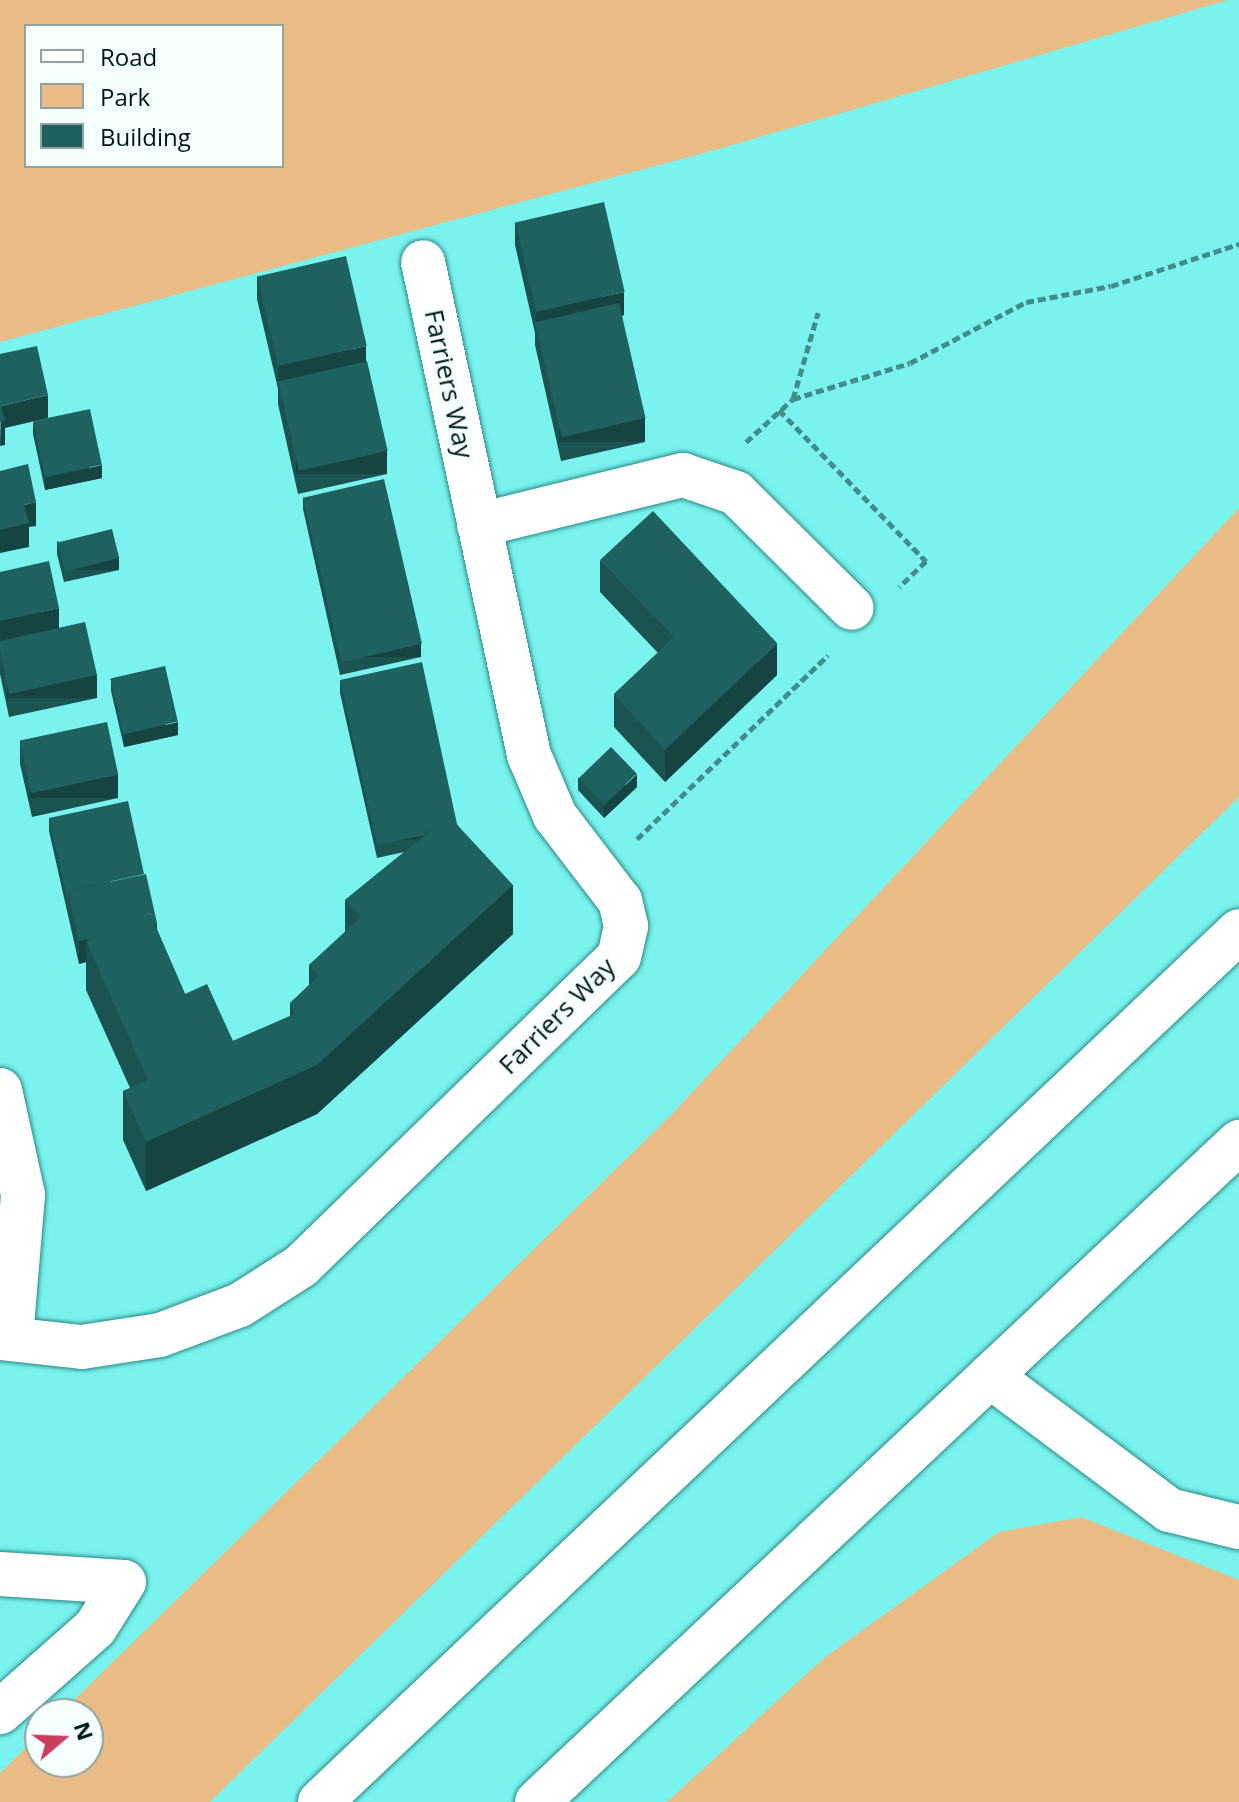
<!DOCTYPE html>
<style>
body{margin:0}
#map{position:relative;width:1239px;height:1802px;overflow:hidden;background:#7af2ed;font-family:"Open Sans",sans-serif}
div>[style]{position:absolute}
.green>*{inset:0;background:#e9bc86}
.path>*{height:5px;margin-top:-2.5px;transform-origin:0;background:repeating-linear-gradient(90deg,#428d8a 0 8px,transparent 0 12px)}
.roads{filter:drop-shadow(0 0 2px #298a86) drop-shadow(0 0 2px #298a86)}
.minor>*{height:44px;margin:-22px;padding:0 22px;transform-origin:22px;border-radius:22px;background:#fff}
.highway>*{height:44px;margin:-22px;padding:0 22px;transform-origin:22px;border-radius:22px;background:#fff}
.wall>*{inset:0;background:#1b5351}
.shaded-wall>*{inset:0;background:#164442;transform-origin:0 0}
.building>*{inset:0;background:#1f615e;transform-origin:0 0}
span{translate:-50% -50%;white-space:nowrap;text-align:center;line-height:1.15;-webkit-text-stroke:8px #f4fffe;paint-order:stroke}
.street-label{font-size:26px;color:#001716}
.legend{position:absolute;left:24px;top:24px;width:260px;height:144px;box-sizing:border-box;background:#f4fffe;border:2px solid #92a2a1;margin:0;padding:10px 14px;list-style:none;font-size:24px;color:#001716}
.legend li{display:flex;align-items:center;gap:16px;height:40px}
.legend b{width:40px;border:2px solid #92a2a1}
.north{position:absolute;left:24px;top:1698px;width:80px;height:80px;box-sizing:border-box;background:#f4fffe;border:2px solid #92a2a1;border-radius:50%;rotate:71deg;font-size:22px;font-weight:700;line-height:32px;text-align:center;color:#001716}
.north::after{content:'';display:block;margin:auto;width:28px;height:36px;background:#cb3c5d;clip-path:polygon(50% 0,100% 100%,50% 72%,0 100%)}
</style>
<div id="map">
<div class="green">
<div style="clip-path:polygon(evenodd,0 0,1228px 0,715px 150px,0 342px,0 0,26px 26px,282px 26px,282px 166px,26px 166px,26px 26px)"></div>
<div style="clip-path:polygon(1239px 508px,1239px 797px,210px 1802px,0 1802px,0 1773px,40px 1734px,40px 1762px,88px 1762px,88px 1714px,60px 1714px,672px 1114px)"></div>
<div style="clip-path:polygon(1081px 1517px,1239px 1580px,1239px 1802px,667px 1802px,824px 1658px,999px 1532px)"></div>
</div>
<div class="path">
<div style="left:793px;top:399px;width:90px;rotate:-73.8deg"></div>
<div style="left:779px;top:410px;width:211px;rotate:45.8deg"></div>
<div style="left:926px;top:561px;width:37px;rotate:136deg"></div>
<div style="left:746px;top:442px;width:64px;rotate:-42.5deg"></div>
<div style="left:793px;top:399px;width:122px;rotate:-17.1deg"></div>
<div style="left:910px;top:363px;width:131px;rotate:-27.7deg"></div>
<div style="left:1026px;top:302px;width:86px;rotate:-10.7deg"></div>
<div style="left:1111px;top:286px;width:135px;rotate:-18.2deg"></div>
<div style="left:637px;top:839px;width:265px;rotate:-43.9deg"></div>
</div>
<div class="roads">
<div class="minor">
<div style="left:479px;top:525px;width:210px;rotate:-13.8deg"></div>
<div style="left:683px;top:475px;width:56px;rotate:18.8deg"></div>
<div style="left:736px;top:493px;width:163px;rotate:44.8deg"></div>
<div style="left:0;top:1090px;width:107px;rotate:77.6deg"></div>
<div style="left:23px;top:1195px;width:144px;rotate:94.8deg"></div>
<div style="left:0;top:1338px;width:82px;rotate:6.3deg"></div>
<div style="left:82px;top:1347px;width:79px;rotate:-8.7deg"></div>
<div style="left:160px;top:1335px;width:85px;rotate:-20.6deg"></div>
<div style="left:240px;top:1305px;width:72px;rotate:-32.6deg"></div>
<div style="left:301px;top:1266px;width:443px;rotate:-44.2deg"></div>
<div style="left:619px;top:957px;width:32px;rotate:-77deg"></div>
<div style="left:626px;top:926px;width:26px;rotate:-103deg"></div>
<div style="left:620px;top:901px;width:107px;rotate:-127.4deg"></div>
<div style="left:555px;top:816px;width:66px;rotate:-113.1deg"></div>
<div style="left:529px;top:755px;width:504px;rotate:-102.13deg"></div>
<div style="left:990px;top:1376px;width:224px;rotate:36.8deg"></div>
<div style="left:1169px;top:1510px;width:72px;rotate:13.7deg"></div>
<div style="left:0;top:1574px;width:124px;rotate:3.7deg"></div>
<div style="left:124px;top:1582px;width:54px;rotate:122.2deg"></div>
<div style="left:95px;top:1628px;width:127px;rotate:138.5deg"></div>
</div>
<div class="highway">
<div style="left:320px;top:1802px;width:1266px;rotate:-43.46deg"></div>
<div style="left:537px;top:1802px;width:964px;rotate:-43.23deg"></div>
</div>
</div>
<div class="wall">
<div style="clip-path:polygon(515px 222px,624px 315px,622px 316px,645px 442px,561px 461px,535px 345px,535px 333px,515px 245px)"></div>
<div style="clip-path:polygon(257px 276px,366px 361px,387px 474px,298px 494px,278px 404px,278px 389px,257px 299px)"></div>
<div style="clip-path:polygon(33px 422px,102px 478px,45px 490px,33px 434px)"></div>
<div style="clip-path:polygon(303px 497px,421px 657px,340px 675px,303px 509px)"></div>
<div style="clip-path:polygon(57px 541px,119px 570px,64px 582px,57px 554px)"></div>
<div style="clip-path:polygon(600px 560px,777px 675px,665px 782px,614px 727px,614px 694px,658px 653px,600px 592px)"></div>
<div style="clip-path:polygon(0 572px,59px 628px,97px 698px,9px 717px,0 674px)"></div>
<div style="clip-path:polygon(111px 679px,178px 735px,124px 747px,111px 691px)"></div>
<div style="clip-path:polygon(340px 680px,457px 824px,513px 934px,317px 1114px,146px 1191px,123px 1140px,123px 1091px,130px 1088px,86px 990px,86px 962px,79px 964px,49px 831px,49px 818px,157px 930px,185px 994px,233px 1041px,290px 1016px,290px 1003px,309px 985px,309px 965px,345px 932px,345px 900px,404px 852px,377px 858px,340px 693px)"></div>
<div style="clip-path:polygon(20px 741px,118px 798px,32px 817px,20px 764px)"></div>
<div style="clip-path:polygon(578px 778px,637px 787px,604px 818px,578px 790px)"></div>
</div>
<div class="shaded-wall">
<div style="clip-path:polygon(624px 292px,624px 315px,538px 334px,536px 323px,536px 311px)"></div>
<div style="clip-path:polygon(366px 346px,366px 369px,278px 381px,278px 389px,278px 366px)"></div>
<div style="clip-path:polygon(48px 395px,48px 418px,5px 428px,5px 445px,0 446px,1px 406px)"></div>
<div style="left:645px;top:418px;width:24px;height:86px;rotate:90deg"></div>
<div style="left:387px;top:451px;width:23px;height:91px;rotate:90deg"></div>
<div style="clip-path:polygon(102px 465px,102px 478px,45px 490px,45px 478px)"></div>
<div style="clip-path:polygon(36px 502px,36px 526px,29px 527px,29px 547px,0 553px,0 530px,24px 505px)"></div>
<div style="left:119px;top:558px;width:12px;height:56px;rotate:90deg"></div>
<div style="clip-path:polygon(59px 608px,59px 631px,0 644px,0 621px)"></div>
<div style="clip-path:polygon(777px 643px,777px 675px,665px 782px,665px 750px)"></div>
<div style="left:421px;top:644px;width:13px;height:83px;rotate:90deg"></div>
<div style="left:97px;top:675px;width:23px;height:90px;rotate:90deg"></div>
<div style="clip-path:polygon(178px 722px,178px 735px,124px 747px,124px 735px)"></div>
<div style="clip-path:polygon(637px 774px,637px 787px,604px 818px,604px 806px)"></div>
<div style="left:118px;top:775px;width:23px;height:88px;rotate:90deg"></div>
<div style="left:458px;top:828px;width:12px;height:83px;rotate:90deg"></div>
<div style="clip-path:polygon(513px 885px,513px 934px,317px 1114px,146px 1191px,146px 1142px)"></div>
<div style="clip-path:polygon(157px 923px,157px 946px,86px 941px,86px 962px,79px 964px,79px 941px)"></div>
</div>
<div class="building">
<div style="left:604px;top:202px;width:92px;height:91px;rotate:77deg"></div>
<div style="left:346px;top:256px;width:92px;height:91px;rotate:77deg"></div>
<div style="left:619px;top:303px;width:118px;height:86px;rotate:77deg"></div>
<div style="clip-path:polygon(37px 346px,48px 395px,1px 406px,5px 421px,0 422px,0 354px)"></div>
<div style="left:367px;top:361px;width:92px;height:91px;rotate:77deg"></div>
<div style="left:90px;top:409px;width:57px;height:58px;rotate:78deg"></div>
<div style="clip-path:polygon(28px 464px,36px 502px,24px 505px,29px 523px,0 530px,0 471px)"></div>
<div style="left:384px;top:479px;width:169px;height:83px;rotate:77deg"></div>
<div style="clip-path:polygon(653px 511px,777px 643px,665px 750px,614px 694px,674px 637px,600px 560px)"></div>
<div style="left:112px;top:529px;width:30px;height:56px;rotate:76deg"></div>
<div style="clip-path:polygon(49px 561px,59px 608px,0 621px,0 572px)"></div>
<div style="clip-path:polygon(85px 622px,97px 675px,9px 694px,0 651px,0 641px)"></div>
<div style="clip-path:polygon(422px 662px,457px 824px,449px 816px,425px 835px,377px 845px,340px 680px)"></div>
<div style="left:165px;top:666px;width:57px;height:56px;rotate:77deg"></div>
<div style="left:107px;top:722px;width:54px;height:89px;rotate:78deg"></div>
<div style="left:611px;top:747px;width:37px;height:45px;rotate:46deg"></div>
<div style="clip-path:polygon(128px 801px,144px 874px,68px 891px,68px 902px,49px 818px)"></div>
<div style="clip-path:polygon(449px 816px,513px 885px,317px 1065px,146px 1142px,123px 1091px,148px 1080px,86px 941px,150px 913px,185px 994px,207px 984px,233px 1041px,295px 1014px,290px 1003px,319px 976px,309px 965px,361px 917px,345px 900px)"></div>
<div style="clip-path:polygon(146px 874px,157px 923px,154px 924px,150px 913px,97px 937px,79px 941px,68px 891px)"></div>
</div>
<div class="street-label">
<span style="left:449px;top:384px;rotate:78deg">Farriers Way</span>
<span style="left:557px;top:1016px;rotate:-45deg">Farriers Way</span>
</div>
<ul class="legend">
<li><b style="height:10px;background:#fff"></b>Road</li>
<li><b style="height:22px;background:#e9bc86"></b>Park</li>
<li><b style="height:22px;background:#1f615e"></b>Building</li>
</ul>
<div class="north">N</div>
</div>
